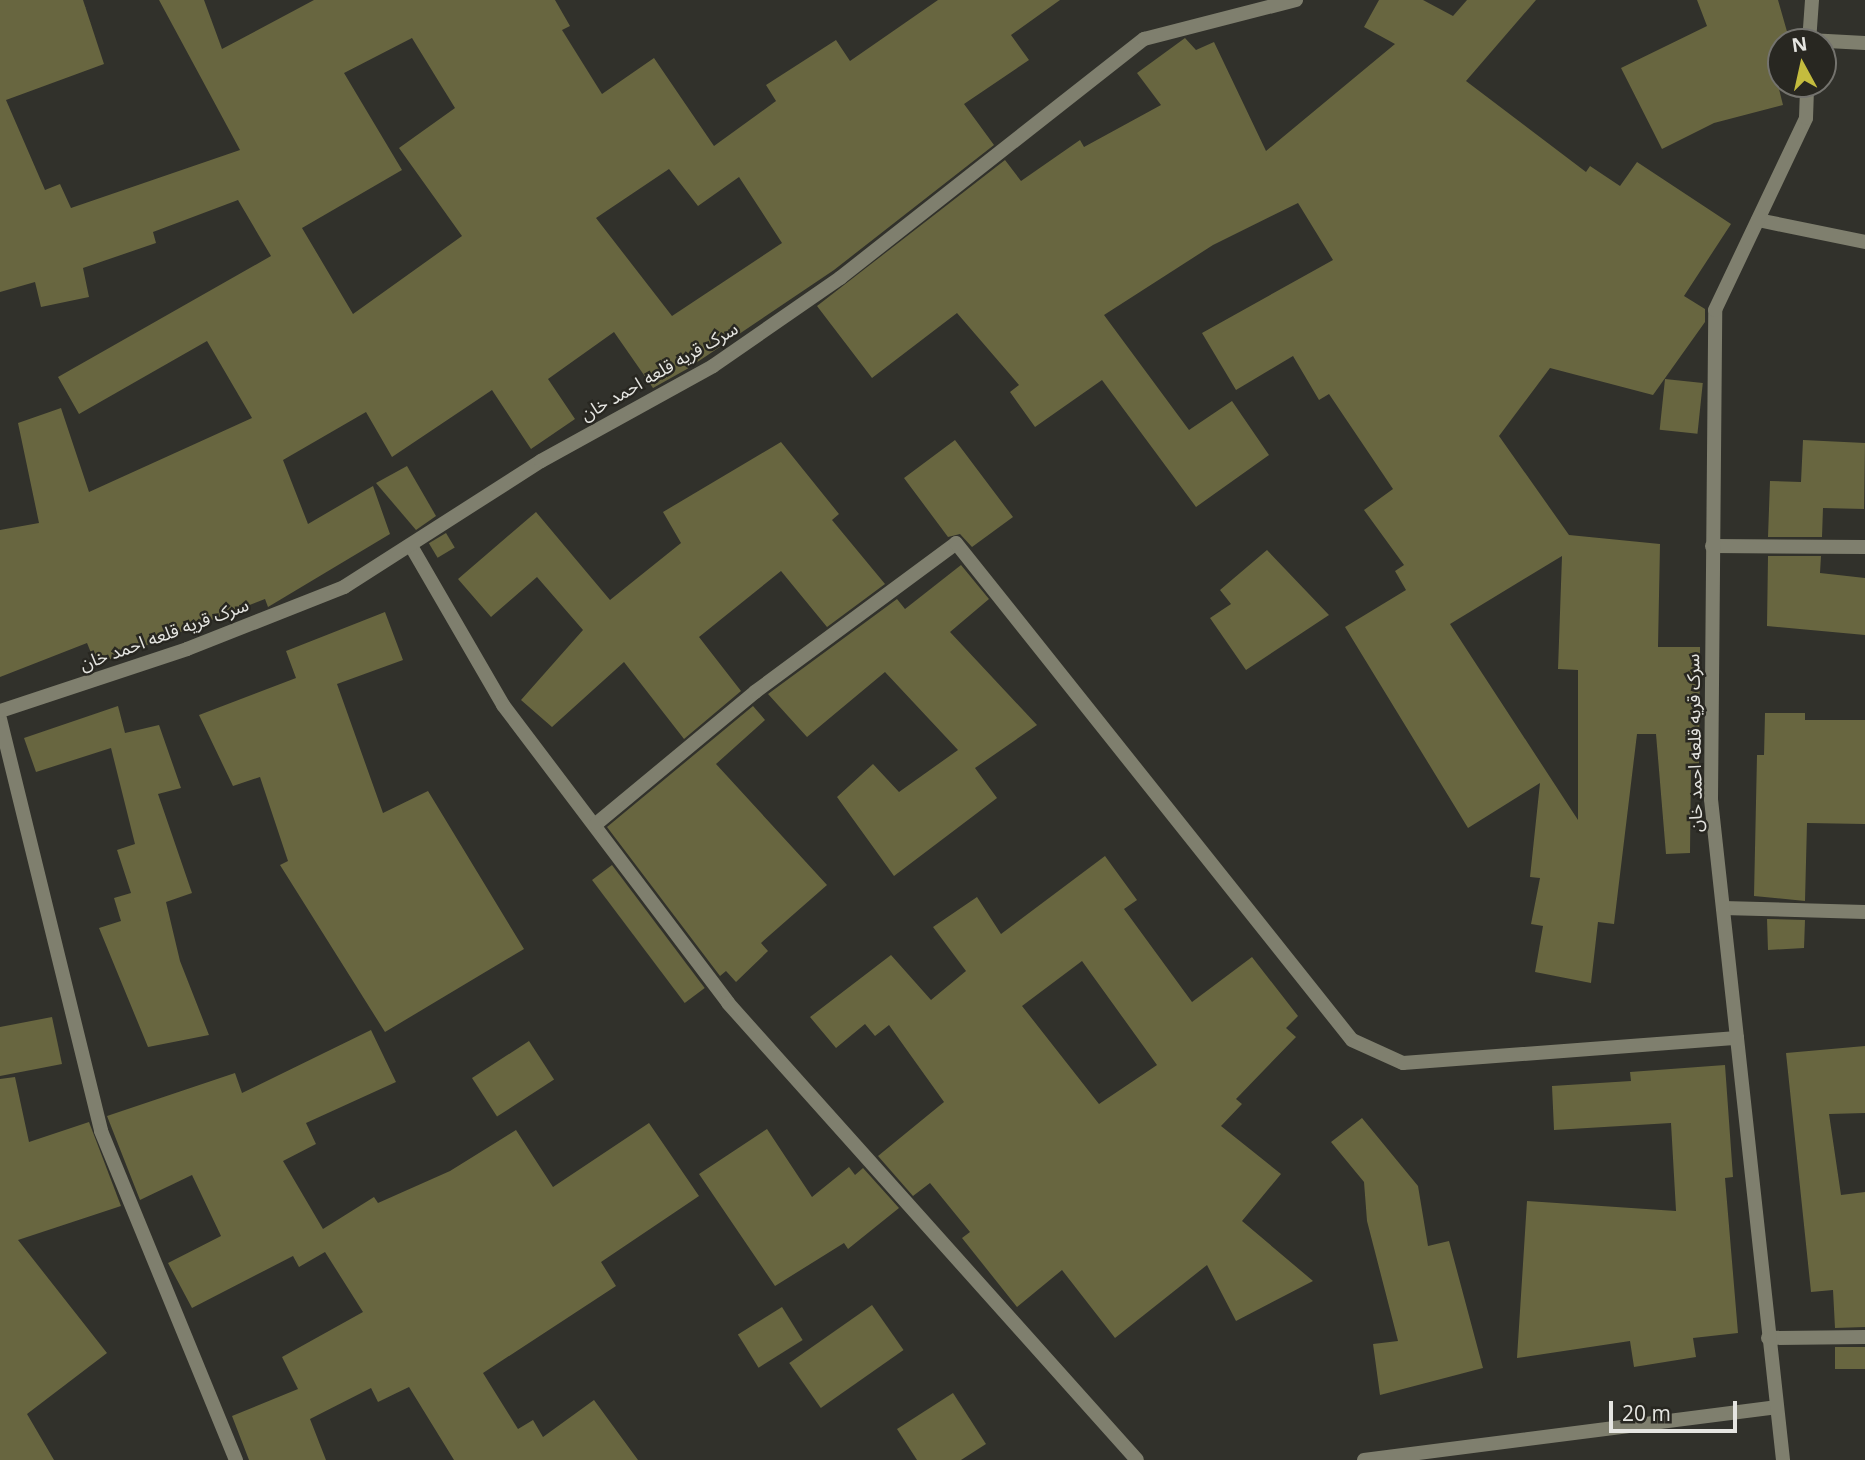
<!DOCTYPE html>
<meta charset="utf-8">
<style>
body{margin:0}
#map{position:relative;width:1865px;height:1460px;overflow:hidden;background:#31312b;font-family:"Open Sans","Noto Sans Arabic",sans-serif}
div>[style]{position:absolute}
.building>*{inset:0;background:#686640;transform-origin:0 0}
.minor>*{height:14px;margin:-7px;padding:0 7px;transform-origin:7px;border-radius:7px;background:#7f7f6e}
.tertiary>*{height:14px;margin:-7px;padding:0 7px;transform-origin:7px;border-radius:7px;background:#7f7f6e}
span{translate:-50% -50%;white-space:nowrap;text-align:center;line-height:1.15;-webkit-text-stroke:5px #282721;paint-order:stroke}
.street-label{font-size:18px;color:#e5e5e1}
.north{position:absolute;left:1767px;top:28px;width:70px;height:70px;box-sizing:border-box;background:#282721;border:2px solid #74736e;border-radius:50%;rotate:352deg;font-size:19px;font-weight:700;line-height:28px;text-align:center;color:#e5e5e1}
.north::after{content:'';display:block;margin:auto;width:24px;height:32px;background:#c4bc3e;clip-path:polygon(50% 0,100% 100%,50% 72%,0 100%)}
.scale{position:absolute;left:1609px;top:1401px;width:128px;height:32px;box-sizing:border-box;border:4px solid #e5e5e1;border-top:0;padding-left:9px;font-size:21px;line-height:24px;white-space:nowrap;color:#e5e5e1;-webkit-text-stroke:5px #282721;paint-order:stroke}
</style>
<div id="map">
<div class="building">
<div style="clip-path:polygon(evenodd,0 0,83px 0,104px 64px,6px 100px,45px 190px,60px 184px,71px 208px,240px 150px,159px 0,204px 0,222px 49px,314px 0,555px 0,570px 26px,562px 30px,602px 94px,654px 58px,714px 146px,776px 101px,766px 85px,836px 40px,850px 61px,938px 0,1060px 0,1011px 35px,1029px 60px,964px 104px,994px 145px,834px 270px,687px 369px,653px 388px,614px 332px,548px 379px,575px 419px,531px 449px,492px 390px,392px 457px,366px 412px,283px 460px,308px 524px,373px 486px,390px 534px,268px 607px,265px 599px,96px 665px,87px 643px,0 677px,0 530px,39px 523px,18px 423px,61px 408px,89px 492px,252px 418px,207px 341px,79px 414px,58px 377px,271px 256px,238px 200px,153px 232px,156px 243px,83px 268px,89px 297px,41px 307px,35px 282px,0 292px,0 0,412px 38px,455px 108px,399px 148px,462px 236px,353px 314px,302px 228px,402px 170px,344px 73px,412px 38px,0 0,669px 169px,698px 206px,739px 177px,782px 243px,672px 316px,596px 218px,669px 169px)"></div>
<div style="clip-path:polygon(evenodd,1379px 0,1423px 0,1453px 16px,1467px 0,1536px 0,1466px 81px,1586px 172px,1590px 166px,1620px 186px,1637px 162px,1731px 224px,1684px 296px,1705px 309px,1705px 322px,1653px 395px,1550px 368px,1499px 436px,1569px 535px,1660px 544px,1658px 647px,1700px 647px,1699px 764px,1691px 764px,1690px 853px,1666px 854px,1656px 734px,1637px 734px,1614px 924px,1598px 922px,1591px 983px,1535px 972px,1543px 926px,1531px 924px,1540px 878px,1530px 877px,1540px 783px,1468px 828px,1345px 627px,1406px 590px,1395px 571px,1404px 565px,1364px 510px,1393px 489px,1329px 394px,1319px 400px,1293px 356px,1236px 390px,1202px 333px,1333px 260px,1298px 203px,1213px 245px,1104px 315px,1189px 430px,1232px 401px,1269px 455px,1196px 507px,1102px 380px,1035px 427px,1010px 392px,1019px 385px,957px 313px,872px 378px,817px 306px,1005px 160px,1021px 181px,1080px 140px,1084px 147px,1161px 105px,1137px 73px,1185px 38px,1196px 50px,1214px 42px,1266px 151px,1395px 44px,1364px 27px,1379px 0,1562px 556px,1558px 669px,1578px 670px,1578px 820px,1450px 624px,1562px 556px)"></div>
<div style="clip-path:polygon(1697px 0,1778px 0,1790px 42px,1781px 42px,1781px 54px,1771px 57px,1783px 105px,1714px 123px,1662px 149px,1621px 68px,1707px 26px)"></div>
<div style="left:1665px;top:379px;width:38px;height:51px;rotate:6deg"></div>
<div style="clip-path:polygon(955px 440px,1013px 517px,972px 547px,960px 534px,948px 537px,904px 478px)"></div>
<div style="clip-path:polygon(1803px 440px,1865px 443px,1864px 509px,1823px 508px,1822px 537px,1768px 537px,1770px 481px,1801px 482px)"></div>
<div style="clip-path:polygon(781px 442px,839px 514px,832px 520px,885px 584px,827px 627px,781px 571px,699px 637px,741px 691px,684px 739px,624px 662px,552px 727px,521px 700px,583px 630px,537px 577px,491px 617px,458px 579px,536px 512px,610px 600px,681px 543px,663px 512px)"></div>
<div style="clip-path:polygon(407px 466px,436px 516px,416px 530px,376px 483px)"></div>
<div style="left:446px;top:533px;width:17px;height:20px;rotate:59deg"></div>
<div style="clip-path:polygon(1267px 550px,1329px 615px,1246px 670px,1210px 618px,1231px 604px,1220px 590px)"></div>
<div style="clip-path:polygon(1768px 556px,1821px 556px,1820px 573px,1865px 578px,1865px 635px,1767px 626px)"></div>
<div style="clip-path:polygon(961px 565px,989px 599px,950px 632px,1037px 725px,975px 768px,997px 798px,894px 876px,837px 797px,873px 764px,899px 792px,958px 750px,885px 672px,807px 737px,768px 694px,897px 599px,905px 609px)"></div>
<div style="clip-path:polygon(385px 612px,403px 660px,337px 684px,383px 813px,428px 791px,524px 949px,385px 1032px,280px 865px,288px 861px,260px 777px,233px 786px,199px 715px,296px 678px,286px 651px)"></div>
<div style="clip-path:polygon(118px 706px,125px 733px,159px 725px,181px 788px,158px 794px,192px 893px,166px 902px,180px 961px,209px 1035px,148px 1047px,99px 928px,121px 921px,114px 898px,131px 893px,117px 850px,135px 844px,111px 748px,36px 772px,24px 738px)"></div>
<div style="clip-path:polygon(753px 706px,765px 720px,716px 764px,827px 885px,761px 943px,768px 951px,736px 982px,726px 971px,720px 976px,607px 827px)"></div>
<div style="clip-path:polygon(1765px 713px,1805px 713px,1805px 720px,1865px 720px,1865px 824px,1807px 823px,1805px 901px,1754px 896px,1757px 755px,1764px 755px)"></div>
<div style="clip-path:polygon(evenodd,1105px 856px,1137px 900px,1124px 909px,1192px 1002px,1252px 957px,1298px 1016px,1286px 1028px,1296px 1037px,1236px 1099px,1242px 1104px,1221px 1126px,1281px 1174px,1242px 1221px,1313px 1281px,1236px 1321px,1207px 1265px,1115px 1338px,1062px 1270px,1017px 1307px,962px 1238px,970px 1232px,930px 1183px,913px 1196px,878px 1156px,944px 1102px,889px 1025px,875px 1036px,865px 1024px,836px 1048px,810px 1017px,891px 955px,931px 1000px,966px 971px,933px 927px,977px 897px,1001px 934px,1105px 856px,1082px 961px,1157px 1065px,1099px 1104px,1022px 1006px,1082px 961px)"></div>
<div style="left:612px;top:865px;width:154px;height:25px;rotate:53deg"></div>
<div style="clip-path:polygon(1767px 919px,1805px 920px,1804px 948px,1768px 950px)"></div>
<div style="clip-path:polygon(52px 1017px,62px 1064px,0 1076px,0 1027px)"></div>
<div style="clip-path:polygon(371px 1030px,396px 1082px,306px 1123px,316px 1144px,283px 1161px,323px 1229px,374px 1197px,378px 1203px,450px 1171px,516px 1130px,553px 1187px,649px 1123px,699px 1196px,601px 1262px,616px 1286px,483px 1373px,518px 1429px,533px 1420px,543px 1437px,594px 1400px,638px 1460px,454px 1460px,409px 1387px,378px 1402px,371px 1388px,310px 1419px,326px 1460px,249px 1460px,232px 1416px,298px 1389px,282px 1357px,363px 1312px,325px 1252px,299px 1267px,293px 1256px,192px 1308px,168px 1263px,221px 1236px,192px 1175px,140px 1200px,107px 1116px,235px 1073px,242px 1093px)"></div>
<div style="left:529px;top:1041px;width:46px;height:68px;rotate:57deg"></div>
<div style="clip-path:polygon(1865px 1046px,1865px 1113px,1829px 1114px,1841px 1195px,1865px 1192px,1865px 1327px,1835px 1328px,1833px 1290px,1811px 1292px,1786px 1053px)"></div>
<div style="clip-path:polygon(1725px 1065px,1733px 1177px,1725px 1178px,1738px 1333px,1693px 1338px,1696px 1357px,1634px 1367px,1630px 1341px,1517px 1358px,1527px 1201px,1676px 1211px,1671px 1123px,1554px 1130px,1552px 1086px,1631px 1081px,1630px 1072px)"></div>
<div style="clip-path:polygon(15px 1077px,29px 1142px,89px 1122px,121px 1206px,18px 1240px,107px 1353px,27px 1414px,54px 1460px,0 1460px,0 1079px)"></div>
<div style="clip-path:polygon(1362px 1118px,1418px 1186px,1428px 1246px,1449px 1241px,1483px 1368px,1380px 1395px,1373px 1344px,1398px 1341px,1367px 1221px,1364px 1182px,1331px 1142px)"></div>
<div style="clip-path:polygon(767px 1129px,812px 1197px,849px 1167px,855px 1175px,863px 1168px,899px 1208px,848px 1249px,844px 1243px,775px 1286px,699px 1174px)"></div>
<div style="left:872px;top:1305px;width:55px;height:101px;rotate:55deg"></div>
<div style="left:782px;top:1307px;width:39px;height:52px;rotate:58deg"></div>
<div style="left:1835px;top:1347px;width:30px;height:22px"></div>
<div style="clip-path:polygon(953px 1393px,986px 1444px,961px 1460px,917px 1460px,897px 1429px)"></div>
</div>
<div class="minor">
<div style="left:1809px;top:40px;width:56px;rotate:3.1deg"></div>
<div style="left:1758px;top:220px;width:109px;rotate:11.6deg"></div>
<div style="left:411px;top:546px;width:184px;rotate:59.9deg"></div>
<div style="left:503px;top:705px;width:373px;rotate:52.9deg"></div>
<div style="left:728px;top:1003px;width:613px;rotate:48.17deg"></div>
<div style="left:1712px;top:546px;width:153px;rotate:0.4deg"></div>
<div style="left:0;top:719px;width:424px;rotate:76.2deg"></div>
<div style="left:101px;top:1131px;width:356px;rotate:67.7deg"></div>
<div style="left:596px;top:824px;width:207px;rotate:-39.7deg"></div>
<div style="left:755px;top:692px;width:250px;rotate:-36.5deg"></div>
<div style="left:956px;top:543px;width:635px;rotate:51.45deg"></div>
<div style="left:1352px;top:1040px;width:56px;rotate:24.3deg"></div>
<div style="left:1403px;top:1063px;width:335px;rotate:-4.3deg"></div>
<div style="left:1723px;top:908px;width:142px;rotate:1.6deg"></div>
<div style="left:1768px;top:1338px;width:97px;rotate:-0.6deg"></div>
<div style="left:1364px;top:1460px;width:415px;rotate:-7.3deg"></div>
</div>
<div class="tertiary">
<div style="left:1809px;top:42px;width:42px;rotate:-85.9deg"></div>
<div style="left:0;top:711px;width:197px;rotate:-18.3deg"></div>
<div style="left:187px;top:649px;width:169px;rotate:-21.5deg"></div>
<div style="left:344px;top:587px;width:234px;rotate:-32.6deg"></div>
<div style="left:541px;top:461px;width:196px;rotate:-28.9deg"></div>
<div style="left:713px;top:366px;width:155px;rotate:-34.7deg"></div>
<div style="left:840px;top:278px;width:387px;rotate:-38.2deg"></div>
<div style="left:1144px;top:39px;width:157px;rotate:-14.4deg"></div>
<div style="left:1783px;top:1460px;width:665px;rotate:-96.22deg"></div>
<div style="left:1711px;top:799px;width:489px;rotate:-89.5deg"></div>
<div style="left:1715px;top:310px;width:212px;rotate:-64.6deg"></div>
<div style="left:1806px;top:118px;width:34px;rotate:-88deg"></div>
</div>
<div class="street-label">
<span style="left:659px;top:371px;rotate:-30deg">سرک قریه قلعه احمد خان</span>
<span style="left:164px;top:634px;rotate:-20deg">سرک قریه قلعه احمد خان</span>
<span style="left:1694px;top:743px;rotate:-91deg">سرک قریه قلعه احمد خان</span>
</div>
<div class="north">N</div>
<div class="scale">20 m</div>
</div>
